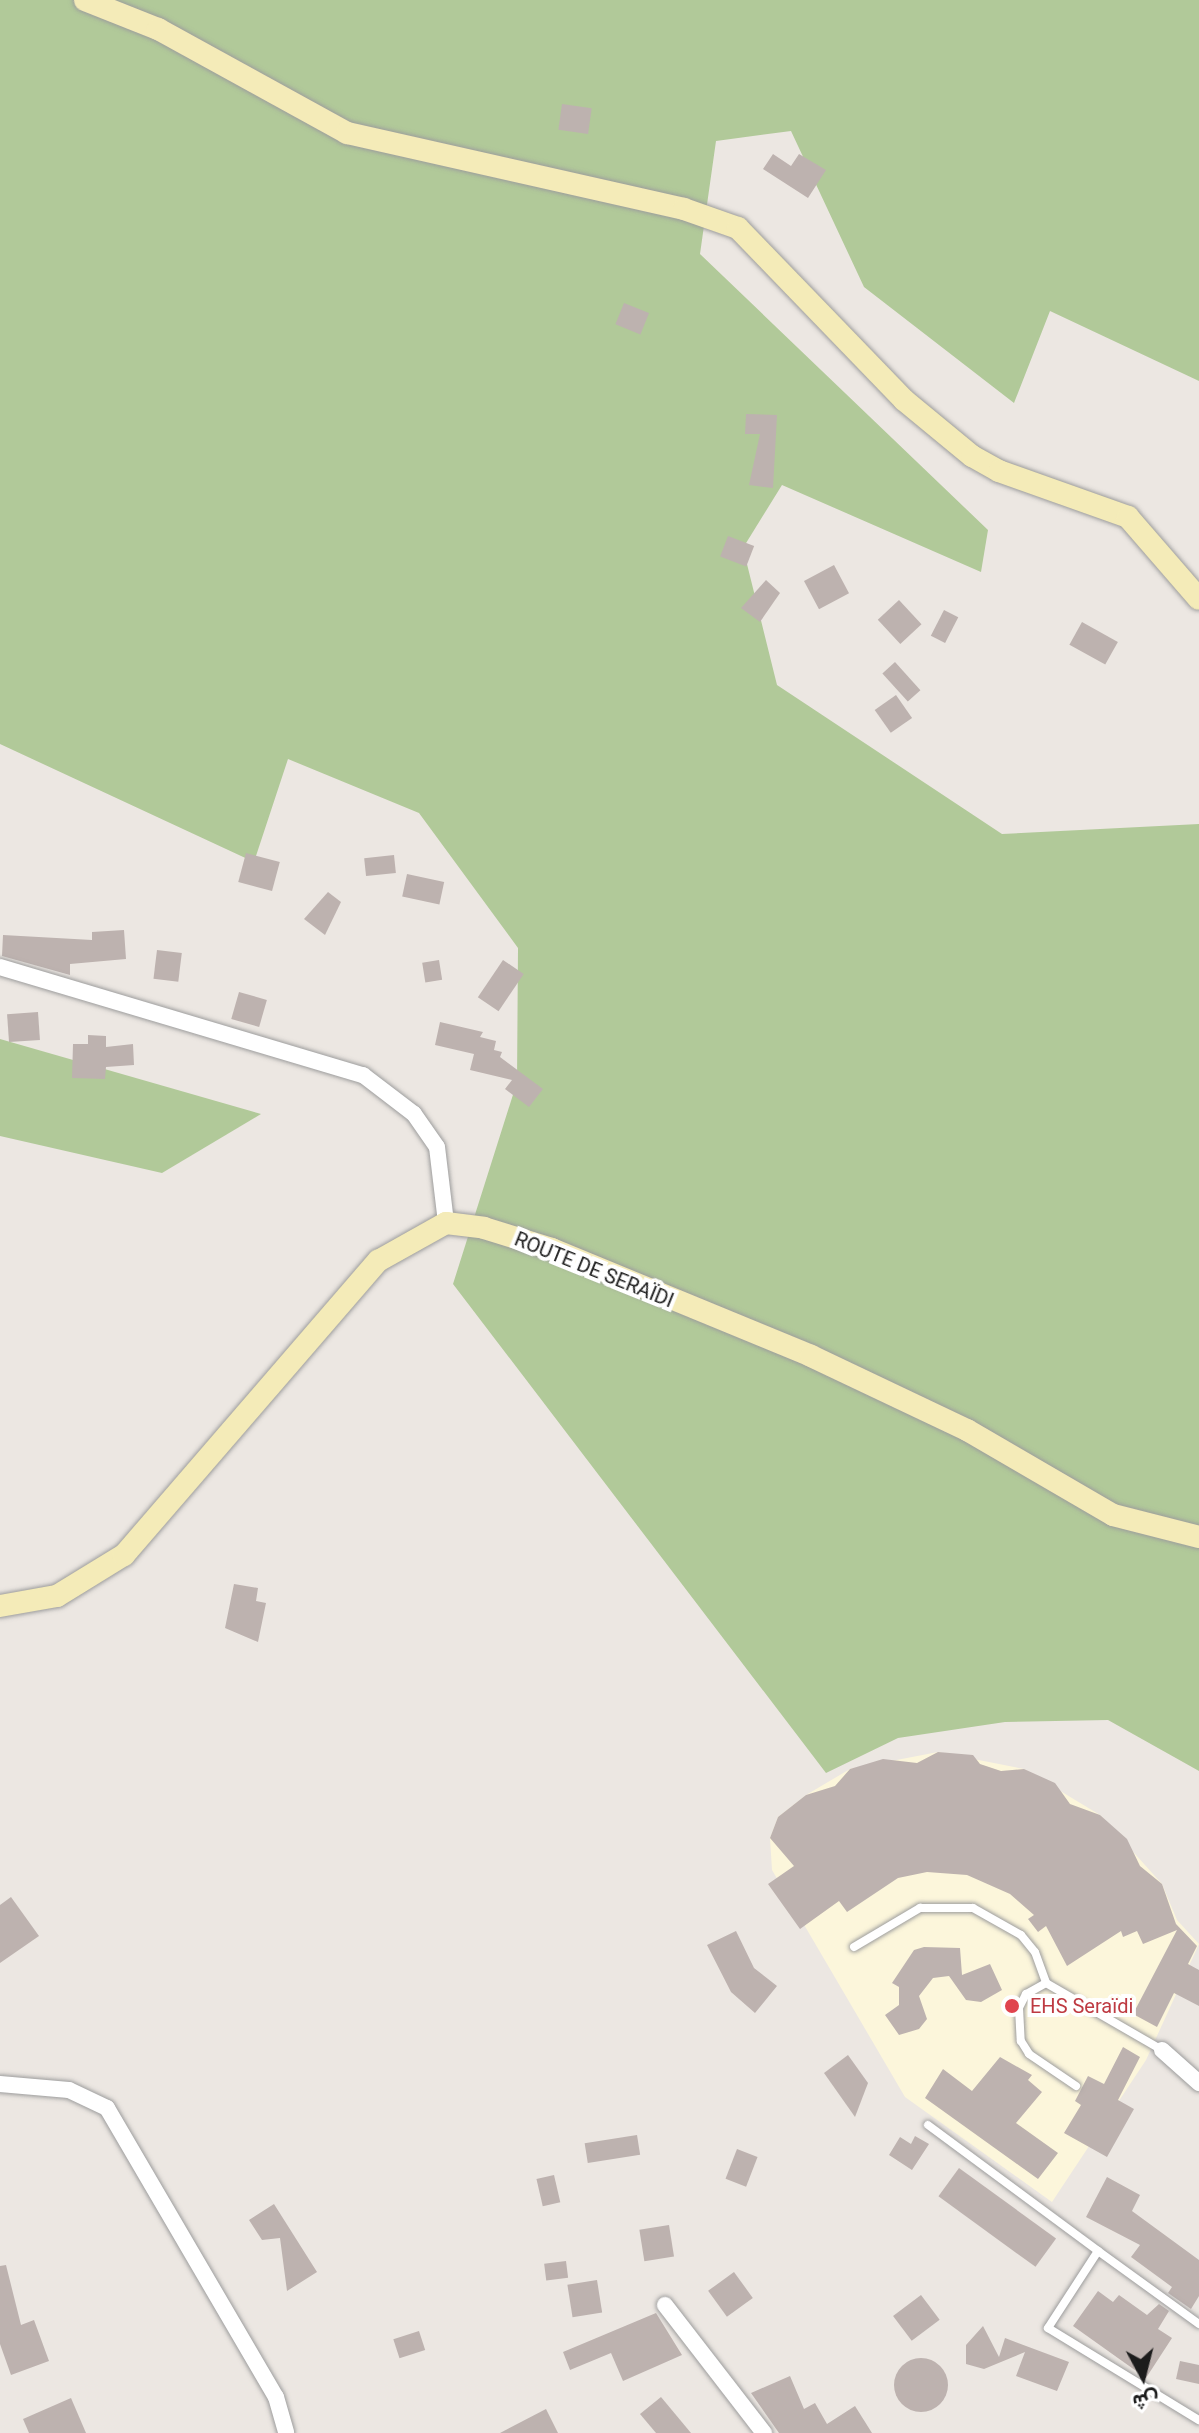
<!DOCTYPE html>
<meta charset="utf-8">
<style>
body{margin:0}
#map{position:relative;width:1199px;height:2433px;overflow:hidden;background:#ece7e2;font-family:Roboto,Vazirmatn,sans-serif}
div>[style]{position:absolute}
.education>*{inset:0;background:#fcf6db}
.forest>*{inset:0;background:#b1c999}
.building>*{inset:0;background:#bdb2af;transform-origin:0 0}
.round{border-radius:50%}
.roads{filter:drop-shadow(0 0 2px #9d9d9d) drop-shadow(0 0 2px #9d9d9d)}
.lane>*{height:8px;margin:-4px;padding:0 4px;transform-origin:4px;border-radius:4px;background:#fff}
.street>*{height:16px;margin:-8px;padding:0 8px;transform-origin:8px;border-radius:8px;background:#fff}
.secondary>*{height:22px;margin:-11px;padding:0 11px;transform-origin:11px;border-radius:11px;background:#f4ebb8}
.dots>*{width:22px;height:22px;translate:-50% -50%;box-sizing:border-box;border:4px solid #fff;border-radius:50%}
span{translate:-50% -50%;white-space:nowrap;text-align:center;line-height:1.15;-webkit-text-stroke:8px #fff;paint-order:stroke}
.street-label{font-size:20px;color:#1c1c1c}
.health-label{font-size:20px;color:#be3a42}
.left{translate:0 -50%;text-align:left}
.north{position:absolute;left:1103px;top:2337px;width:80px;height:80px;-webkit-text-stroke:6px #fff;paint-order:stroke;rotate:173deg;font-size:22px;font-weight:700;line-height:32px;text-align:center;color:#1c1c1c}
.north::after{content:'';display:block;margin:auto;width:28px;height:36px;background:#1c1c1c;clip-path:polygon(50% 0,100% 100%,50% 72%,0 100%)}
</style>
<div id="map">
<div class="education">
<div style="clip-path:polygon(938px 1752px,1024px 1769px,1100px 1815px,1162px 1884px,1177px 1920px,1199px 1944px,1146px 2060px,1052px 2202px,905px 2097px,772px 1870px,770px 1838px,778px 1817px,806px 1795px,850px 1769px)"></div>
</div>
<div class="forest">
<div style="clip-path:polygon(0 0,1199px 0,1199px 381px,1050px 311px,1014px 403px,864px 287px,791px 131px,716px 141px,700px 254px,988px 530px,981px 572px,782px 485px,743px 548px,777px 685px,1002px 834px,1199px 824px,1199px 1771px,1108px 1720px,1005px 1722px,898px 1738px,826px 1773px,453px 1284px,517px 1082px,518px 948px,419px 813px,288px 759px,254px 862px,0 744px)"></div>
<div style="clip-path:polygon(0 1039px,261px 1114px,162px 1173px,0 1136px)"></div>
</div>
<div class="building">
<div style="left:562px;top:104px;width:30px;height:26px;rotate:8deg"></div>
<div style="clip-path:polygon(773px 154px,791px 166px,799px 154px,826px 170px,808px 198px,763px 169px)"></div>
<div style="left:624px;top:303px;width:27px;height:23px;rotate:22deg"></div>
<div style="clip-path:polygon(746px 414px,777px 415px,773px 488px,749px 485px,760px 434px,745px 434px)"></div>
<div style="left:728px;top:536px;width:28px;height:22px;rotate:21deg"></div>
<div style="left:834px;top:565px;width:32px;height:34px;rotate:62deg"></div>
<div style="clip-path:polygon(766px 580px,780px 593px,760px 622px,741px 608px)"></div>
<div style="left:899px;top:600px;width:33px;height:29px;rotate:47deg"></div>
<div style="left:944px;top:610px;width:16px;height:29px;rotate:27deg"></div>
<div style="left:1082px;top:622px;width:41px;height:26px;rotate:29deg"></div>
<div style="left:895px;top:662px;width:38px;height:17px;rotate:48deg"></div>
<div style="left:896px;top:695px;width:28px;height:26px;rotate:55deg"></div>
<div style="left:246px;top:853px;width:35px;height:30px;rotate:15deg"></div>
<div style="left:394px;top:855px;width:18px;height:30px;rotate:84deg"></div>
<div style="left:407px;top:874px;width:38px;height:23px;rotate:12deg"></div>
<div style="clip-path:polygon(328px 892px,341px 902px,325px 935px,304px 919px)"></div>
<div style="clip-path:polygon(124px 930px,126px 959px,70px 964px,70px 975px,2px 956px,3px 935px,92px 940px,92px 932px)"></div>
<div style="left:157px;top:950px;width:25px;height:29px;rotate:7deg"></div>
<div style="left:439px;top:960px;width:20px;height:17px;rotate:81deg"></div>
<div style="left:503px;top:960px;width:25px;height:45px;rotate:34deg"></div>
<div style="left:239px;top:992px;width:29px;height:28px;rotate:16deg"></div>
<div style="left:38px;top:1012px;width:28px;height:31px;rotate:86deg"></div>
<div style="clip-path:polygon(440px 1022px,483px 1032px,480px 1037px,496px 1041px,494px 1050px,502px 1052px,500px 1057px,543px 1089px,529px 1107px,505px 1089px,512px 1080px,470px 1070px,474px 1054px,435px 1045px)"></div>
<div style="clip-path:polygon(88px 1035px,106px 1036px,106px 1047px,133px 1044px,134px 1065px,106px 1067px,105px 1079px,72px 1078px,73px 1044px,88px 1044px)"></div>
<div style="clip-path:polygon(234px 1584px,258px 1588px,256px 1601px,266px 1603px,258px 1642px,225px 1628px)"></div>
<div style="clip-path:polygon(938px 1752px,973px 1755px,980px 1764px,1001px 1771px,1024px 1769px,1055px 1783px,1070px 1804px,1100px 1815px,1127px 1839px,1140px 1866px,1162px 1884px,1176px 1924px,1197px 1946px,1188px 1964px,1199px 1970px,1199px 2006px,1174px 1993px,1157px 2027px,1133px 2014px,1177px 1930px,1143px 1944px,1137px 1931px,1123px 1937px,1121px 1931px,1067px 1966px,1046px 1926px,1038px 1932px,1028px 1919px,1034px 1915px,1010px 1894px,967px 1875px,927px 1872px,898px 1878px,847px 1912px,839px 1901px,800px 1929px,768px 1884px,794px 1866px,770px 1838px,778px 1817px,806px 1795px,835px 1786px,850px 1769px,883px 1759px,917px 1763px)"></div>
<div style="clip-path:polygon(11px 1897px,39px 1936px,0 1963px,0 1905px)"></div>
<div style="clip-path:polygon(736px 1931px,754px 1968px,777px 1986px,755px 2013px,731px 1992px,707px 1945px)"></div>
<div style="clip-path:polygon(924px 1947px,960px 1948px,962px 1975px,990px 1964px,1002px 1990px,981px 2002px,966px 2000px,949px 1976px,933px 1978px,919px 1996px,927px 2019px,919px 2029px,899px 2035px,885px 2015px,899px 2005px,899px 1987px,892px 1983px,914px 1950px)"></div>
<div style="clip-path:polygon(1123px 2047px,1140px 2057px,1118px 2100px,1134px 2109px,1107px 2157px,1064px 2133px,1081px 2105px,1075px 2101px,1088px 2076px,1104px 2084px)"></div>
<div style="clip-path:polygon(848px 2055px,868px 2083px,855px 2117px,824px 2073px)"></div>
<div style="clip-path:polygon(1000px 2057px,1032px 2075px,1028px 2080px,1042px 2092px,1016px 2123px,1058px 2153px,1038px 2179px,925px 2098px,943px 2069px,972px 2091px)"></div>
<div style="left:637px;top:2135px;width:20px;height:53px;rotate:81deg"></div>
<div style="clip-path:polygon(915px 2136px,929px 2144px,912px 2170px,889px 2155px,900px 2137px,911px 2144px)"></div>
<div style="left:737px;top:2149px;width:22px;height:32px;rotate:21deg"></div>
<div style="left:959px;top:2168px;width:120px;height:35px;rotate:36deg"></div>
<div style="left:554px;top:2175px;width:28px;height:18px;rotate:77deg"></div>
<div style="clip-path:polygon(1107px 2177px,1140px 2195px,1132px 2211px,1199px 2260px,1199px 2296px,1191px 2309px,1168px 2293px,1172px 2287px,1131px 2257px,1140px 2245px,1086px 2217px)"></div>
<div style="clip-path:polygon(274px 2204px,317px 2272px,287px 2291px,280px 2238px,262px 2240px,249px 2220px)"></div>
<div style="left:669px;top:2225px;width:32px;height:30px;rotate:81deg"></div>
<div style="left:566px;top:2261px;width:17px;height:22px;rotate:83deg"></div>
<div style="clip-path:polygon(6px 2265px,21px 2325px,34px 2320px,49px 2361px,11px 2375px,0 2344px,0 2266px)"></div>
<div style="left:734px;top:2272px;width:32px;height:32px;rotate:54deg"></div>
<div style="left:597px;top:2280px;width:33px;height:30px;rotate:81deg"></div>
<div style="clip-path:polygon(1098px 2291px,1113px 2302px,1119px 2295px,1147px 2315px,1159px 2304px,1169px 2311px,1158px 2329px,1172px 2338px,1146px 2378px,1073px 2326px)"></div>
<div style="left:921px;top:2295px;width:31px;height:35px;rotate:53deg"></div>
<div style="clip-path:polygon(656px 2313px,682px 2355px,623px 2381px,611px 2353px,570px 2370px,563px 2352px)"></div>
<div style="clip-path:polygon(983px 2326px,999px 2357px,1005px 2338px,1069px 2362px,1057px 2391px,1016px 2376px,1025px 2352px,984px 2369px,966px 2364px,966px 2345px)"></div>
<div style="left:419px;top:2331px;width:20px;height:27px;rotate:72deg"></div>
<div class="round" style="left:894px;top:2358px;width:54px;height:54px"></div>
<div style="clip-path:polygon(1180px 2361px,1199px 2365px,1199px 2384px,1176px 2379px)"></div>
<div style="clip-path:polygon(790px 2376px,804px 2409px,815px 2403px,827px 2424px,855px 2406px,872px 2433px,779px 2433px,751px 2393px)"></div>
<div style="clip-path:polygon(661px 2397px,691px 2433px,656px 2433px,640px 2414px)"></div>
<div style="clip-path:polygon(71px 2398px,86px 2433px,29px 2433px,23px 2419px)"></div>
<div style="clip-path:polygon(546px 2409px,558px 2433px,500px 2433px)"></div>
</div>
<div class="roads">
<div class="lane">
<div style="left:854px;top:1947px;width:77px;rotate:-30.6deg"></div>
<div style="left:920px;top:1908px;width:53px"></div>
<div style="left:973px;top:1908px;width:55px;rotate:29.4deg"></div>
<div style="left:1021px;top:1935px;width:22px;rotate:51deg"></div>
<div style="left:1035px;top:1952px;width:33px;rotate:70deg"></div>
<div style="left:1046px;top:1983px;width:134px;rotate:30deg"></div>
<div style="left:1046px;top:1983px;width:23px;rotate:151deg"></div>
<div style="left:1026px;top:1994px;width:16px;rotate:117deg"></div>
<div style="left:1019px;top:2008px;width:33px;rotate:87deg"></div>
<div style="left:1021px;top:2041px;width:15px;rotate:58deg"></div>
<div style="left:1029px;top:2054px;width:57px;rotate:34.2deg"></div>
<div style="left:928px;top:2125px;width:212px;rotate:36.5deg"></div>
<div style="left:1199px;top:2324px;width:125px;rotate:-144.1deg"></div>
<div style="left:1098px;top:2251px;width:92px;rotate:123deg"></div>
<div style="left:1048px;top:2328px;width:177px;rotate:31.4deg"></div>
</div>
<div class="street">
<div style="left:0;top:967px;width:379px;rotate:16.6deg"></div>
<div style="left:363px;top:1075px;width:64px;rotate:37.4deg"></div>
<div style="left:414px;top:1114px;width:40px;rotate:55.1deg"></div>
<div style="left:437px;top:1147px;width:77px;rotate:83.2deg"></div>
<div style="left:1162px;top:2050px;width:50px;rotate:41.7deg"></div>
<div style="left:0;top:2084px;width:69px;rotate:5deg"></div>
<div style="left:69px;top:2090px;width:42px;rotate:25.3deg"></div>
<div style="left:107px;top:2108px;width:335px;rotate:59.7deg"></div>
<div style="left:276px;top:2397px;width:37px;rotate:74deg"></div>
<div style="left:665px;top:2305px;width:162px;rotate:52.3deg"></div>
</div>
<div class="secondary">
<div style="left:85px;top:0;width:79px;rotate:21.7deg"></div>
<div style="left:158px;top:29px;width:216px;rotate:28.8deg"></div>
<div style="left:347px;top:133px;width:345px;rotate:12.7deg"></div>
<div style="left:684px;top:209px;width:57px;rotate:19.4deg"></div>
<div style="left:738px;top:228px;width:239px;rotate:46deg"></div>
<div style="left:904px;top:400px;width:88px;rotate:39.5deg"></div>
<div style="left:972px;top:456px;width:31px;rotate:29deg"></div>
<div style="left:999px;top:471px;width:137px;rotate:19.6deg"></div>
<div style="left:1128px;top:517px;width:108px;rotate:49.1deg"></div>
<div style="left:0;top:1606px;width:58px;rotate:-10deg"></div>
<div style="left:57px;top:1596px;width:79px;rotate:-31.5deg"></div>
<div style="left:124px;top:1555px;width:389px;rotate:-49.2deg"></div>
<div style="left:378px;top:1261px;width:78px;rotate:-29.2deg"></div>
<div style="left:446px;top:1223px;width:38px;rotate:7deg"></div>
<div style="left:484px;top:1228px;width:71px;rotate:17.2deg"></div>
<div style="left:552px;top:1249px;width:280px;rotate:22.4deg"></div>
<div style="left:811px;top:1356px;width:173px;rotate:25.4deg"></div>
<div style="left:967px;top:1430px;width:169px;rotate:30.2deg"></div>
<div style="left:1113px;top:1515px;width:89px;rotate:14.3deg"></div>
</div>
</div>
<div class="dots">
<div style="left:1012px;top:2006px;background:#e0444e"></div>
</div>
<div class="street-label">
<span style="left:594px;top:1270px;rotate:22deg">ROUTE DE SERAÏDI</span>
</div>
<div class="health-label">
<span class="left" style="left:1030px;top:2006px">EHS Seraïdi</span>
</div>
<div class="north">ش</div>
</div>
